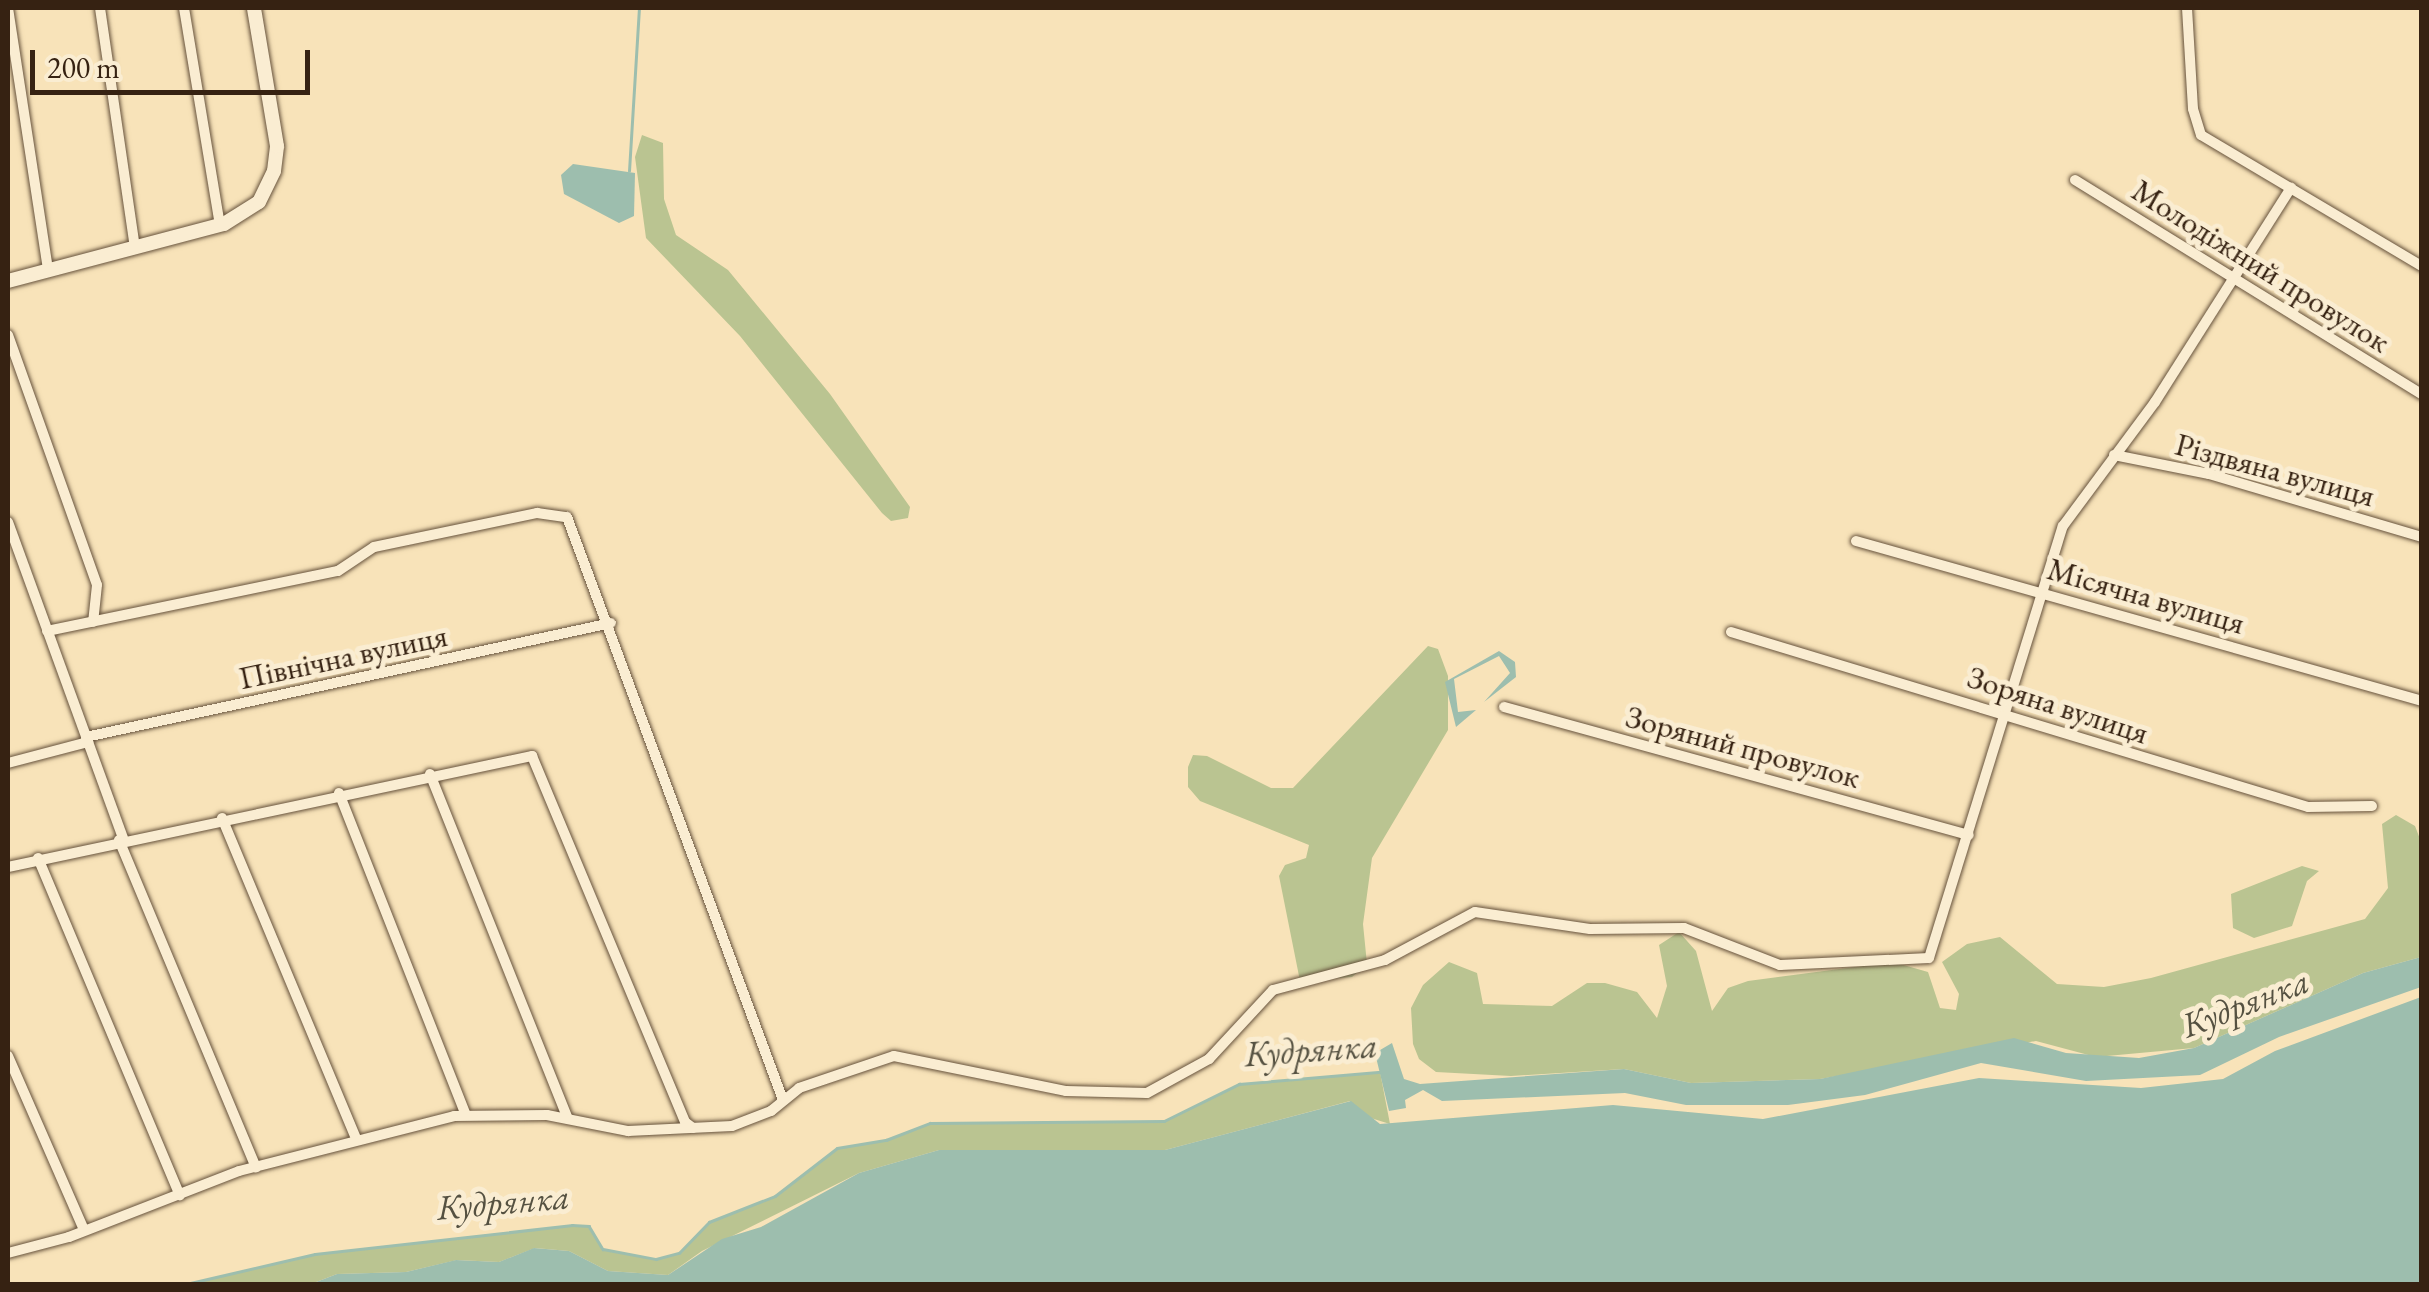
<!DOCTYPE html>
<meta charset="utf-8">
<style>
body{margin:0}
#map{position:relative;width:2429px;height:1292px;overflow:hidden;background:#f8e3b9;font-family:"EB Garamond",serif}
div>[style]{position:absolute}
.green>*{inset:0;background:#bac491}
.water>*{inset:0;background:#9dbeae}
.stream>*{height:2.5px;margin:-1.25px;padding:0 1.25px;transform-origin:1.25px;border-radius:1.25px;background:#9dbeae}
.roads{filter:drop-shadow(0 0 2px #66523c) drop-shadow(0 0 2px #66523c)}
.street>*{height:10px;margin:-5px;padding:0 5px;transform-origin:5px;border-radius:5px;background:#faedd2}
.secondary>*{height:14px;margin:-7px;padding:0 7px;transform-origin:7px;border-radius:7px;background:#faedd2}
span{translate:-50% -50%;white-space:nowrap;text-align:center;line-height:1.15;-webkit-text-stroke:10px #faedd2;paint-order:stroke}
.street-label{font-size:32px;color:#362212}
.water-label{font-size:35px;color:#555141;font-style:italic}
.frame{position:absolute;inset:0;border:10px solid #362212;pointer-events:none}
.scale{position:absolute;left:30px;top:50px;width:280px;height:45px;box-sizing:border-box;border:5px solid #362212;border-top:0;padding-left:12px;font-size:30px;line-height:35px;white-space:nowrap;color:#362212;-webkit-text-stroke:8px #faedd2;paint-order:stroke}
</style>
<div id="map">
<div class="green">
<div style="clip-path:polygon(642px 135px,663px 143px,664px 199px,676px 235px,728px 270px,830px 394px,910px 507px,908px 518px,891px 521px,882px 513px,740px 336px,646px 238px,635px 157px)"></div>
<div style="clip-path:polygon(1428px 646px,1438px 649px,1448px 676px,1448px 730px,1372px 858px,1363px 924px,1367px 964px,1352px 977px,1300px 981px,1279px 876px,1285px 865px,1306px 858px,1309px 845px,1200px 801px,1188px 787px,1188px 767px,1193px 755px,1207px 756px,1271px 788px,1293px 788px)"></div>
<div style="clip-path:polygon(2396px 815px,2415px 826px,2420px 839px,2421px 957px,2363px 973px,2194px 1048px,2096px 1057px,2036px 1041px,1820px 1079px,1691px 1083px,1624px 1069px,1511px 1076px,1436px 1072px,1419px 1059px,1413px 1044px,1411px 1008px,1423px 985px,1449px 962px,1477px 973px,1483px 1004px,1552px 1006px,1587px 983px,1605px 983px,1637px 992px,1657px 1018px,1667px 986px,1659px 945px,1679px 932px,1696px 951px,1712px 1011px,1728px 988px,1748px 981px,1893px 962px,1928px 972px,1940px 1008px,1956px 1010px,1959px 994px,1942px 962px,1967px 944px,2000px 937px,2057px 984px,2104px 987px,2151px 978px,2365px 919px,2388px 888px,2382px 824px)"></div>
<div style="clip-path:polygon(2302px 866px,2319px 871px,2307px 881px,2292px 926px,2254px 938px,2233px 928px,2231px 894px)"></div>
<div style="clip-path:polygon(1380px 1072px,1390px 1124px,1361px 1115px,1350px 1101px,1165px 1150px,939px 1150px,859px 1173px,702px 1251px,668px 1275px,608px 1271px,569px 1251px,535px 1248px,499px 1262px,457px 1260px,406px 1272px,337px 1274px,311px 1284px,186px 1284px,315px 1254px,572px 1225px,589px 1226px,603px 1249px,656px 1259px,679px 1253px,709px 1222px,775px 1196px,837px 1148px,886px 1140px,930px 1123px,1164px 1121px,1239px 1084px)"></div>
</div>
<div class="water">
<div style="clip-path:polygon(573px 164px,635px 173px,634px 216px,619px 223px,564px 194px,561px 175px)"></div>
<div style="clip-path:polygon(1499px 651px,1515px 662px,1516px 677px,1484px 702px,1510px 673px,1499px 656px,1454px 679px,1458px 712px,1476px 710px,1456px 727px,1445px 682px)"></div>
<div style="clip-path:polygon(2421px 957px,2421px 987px,2279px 1037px,2200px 1075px,2086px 1081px,1981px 1063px,1865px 1095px,1788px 1105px,1686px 1105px,1625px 1093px,1442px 1101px,1423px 1090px,1405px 1100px,1406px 1108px,1389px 1111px,1375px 1053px,1392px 1043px,1404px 1079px,1420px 1084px,1624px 1069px,1691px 1083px,1820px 1079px,2014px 1038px,2066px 1053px,2139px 1058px,2194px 1048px,2363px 973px)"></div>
<div style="clip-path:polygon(2421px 997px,2421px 1284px,311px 1284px,337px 1274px,406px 1272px,456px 1260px,499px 1262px,534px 1248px,569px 1251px,608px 1271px,668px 1275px,722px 1239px,761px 1227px,859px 1173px,939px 1150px,1165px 1150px,1351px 1101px,1380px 1124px,1613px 1105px,1763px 1119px,1979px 1078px,2141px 1088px,2223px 1079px,2275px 1051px)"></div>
</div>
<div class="stream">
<div style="left:629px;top:171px;width:163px;rotate:-86.5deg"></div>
<div style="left:186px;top:1284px;width:132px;rotate:-13.1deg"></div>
<div style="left:315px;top:1254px;width:259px;rotate:-6.4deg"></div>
<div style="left:572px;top:1225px;width:17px;rotate:3deg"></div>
<div style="left:589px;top:1226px;width:27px;rotate:59deg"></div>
<div style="left:603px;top:1249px;width:54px;rotate:10.7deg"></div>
<div style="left:656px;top:1259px;width:24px;rotate:-15deg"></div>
<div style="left:679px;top:1253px;width:43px;rotate:-45.9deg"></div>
<div style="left:709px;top:1222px;width:71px;rotate:-21.5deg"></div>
<div style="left:775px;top:1196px;width:78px;rotate:-37.7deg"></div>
<div style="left:837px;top:1148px;width:50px;rotate:-9.3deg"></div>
<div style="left:886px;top:1140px;width:47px;rotate:-21.1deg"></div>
<div style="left:930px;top:1123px;width:234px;rotate:-0.5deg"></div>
<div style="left:1164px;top:1121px;width:84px;rotate:-26.3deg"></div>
<div style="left:1239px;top:1084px;width:142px;rotate:-4.9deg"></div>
</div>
<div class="roads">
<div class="street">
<div style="left:8px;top:8px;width:265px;rotate:81.3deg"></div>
<div style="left:100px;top:8px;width:242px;rotate:81.7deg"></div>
<div style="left:184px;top:8px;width:221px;rotate:80.6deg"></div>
<div style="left:2187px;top:8px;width:101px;rotate:86.6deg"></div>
<div style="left:2193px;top:109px;width:27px;rotate:73deg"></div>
<div style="left:2201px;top:135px;width:257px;rotate:30.7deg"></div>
<div style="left:2075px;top:180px;width:408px;rotate:31.7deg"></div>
<div style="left:8px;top:335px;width:265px;rotate:70.4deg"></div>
<div style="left:97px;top:585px;width:37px;rotate:96deg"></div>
<div style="left:2114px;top:455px;width:97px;rotate:11.3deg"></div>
<div style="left:2209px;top:474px;width:222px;rotate:16.5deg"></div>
<div style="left:8px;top:522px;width:336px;rotate:70deg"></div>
<div style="left:1856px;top:541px;width:588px;rotate:15.78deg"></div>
<div style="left:47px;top:631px;width:297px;rotate:-11.7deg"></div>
<div style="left:338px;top:571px;width:43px;rotate:-33.7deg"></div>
<div style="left:374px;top:547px;width:167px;rotate:-11.8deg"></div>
<div style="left:537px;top:513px;width:30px;rotate:8deg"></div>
<div style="left:567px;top:517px;width:622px;rotate:69.67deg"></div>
<div style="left:1731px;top:632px;width:603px;rotate:16.87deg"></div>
<div style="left:2308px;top:807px;width:64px;rotate:-0.9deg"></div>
<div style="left:1504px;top:707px;width:482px;rotate:15.4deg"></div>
<div style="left:86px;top:737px;width:537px;rotate:-12.25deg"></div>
<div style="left:8px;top:763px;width:83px;rotate:-14.7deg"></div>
<div style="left:430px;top:774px;width:369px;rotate:68.2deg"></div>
<div style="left:339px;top:793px;width:346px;rotate:68.5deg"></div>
<div style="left:222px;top:818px;width:349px;rotate:67.3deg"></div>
<div style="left:119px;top:840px;width:355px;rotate:67.3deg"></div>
<div style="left:38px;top:858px;width:366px;rotate:67.2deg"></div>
<div style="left:8px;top:867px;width:536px;rotate:-11.96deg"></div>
<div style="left:532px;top:756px;width:397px;rotate:67.3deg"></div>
<div style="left:685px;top:1122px;width:10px;rotate:37deg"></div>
<div style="left:8px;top:1056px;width:190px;rotate:66.4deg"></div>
<div style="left:8px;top:1253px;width:63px;rotate:-14.7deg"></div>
<div style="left:69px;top:1237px;width:182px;rotate:-21.2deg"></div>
<div style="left:239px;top:1171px;width:222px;rotate:-14.3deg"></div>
<div style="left:454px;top:1116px;width:93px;rotate:-0.6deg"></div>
<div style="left:547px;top:1115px;width:83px;rotate:11.2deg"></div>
<div style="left:628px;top:1131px;width:104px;rotate:-2.8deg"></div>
<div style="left:732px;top:1126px;width:42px;rotate:-21deg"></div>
<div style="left:771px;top:1111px;width:36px;rotate:-39deg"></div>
<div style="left:799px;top:1088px;width:100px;rotate:-18.6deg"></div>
<div style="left:894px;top:1056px;width:176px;rotate:11.5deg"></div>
<div style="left:1066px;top:1091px;width:81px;rotate:1.4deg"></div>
<div style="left:1147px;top:1093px;width:71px;rotate:-28.7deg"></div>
<div style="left:1209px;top:1059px;width:94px;rotate:-47.2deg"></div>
<div style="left:1273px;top:990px;width:116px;rotate:-15deg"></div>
<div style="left:1385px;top:960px;width:102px;rotate:-28.1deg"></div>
<div style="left:1475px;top:912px;width:116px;rotate:8.4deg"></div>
<div style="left:1590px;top:929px;width:94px;rotate:-0.6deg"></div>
<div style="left:1684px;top:928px;width:103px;rotate:21.1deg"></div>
<div style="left:1780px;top:965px;width:149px;rotate:-2.7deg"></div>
<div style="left:1929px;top:958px;width:452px;rotate:-72.8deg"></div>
<div style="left:2063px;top:526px;width:154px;rotate:-53.4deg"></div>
<div style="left:2155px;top:402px;width:254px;rotate:-57.6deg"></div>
</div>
<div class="secondary">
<div style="left:8px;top:281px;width:223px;rotate:-14.8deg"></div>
<div style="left:224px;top:224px;width:41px;rotate:-32.2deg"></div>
<div style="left:259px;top:202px;width:34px;rotate:-64deg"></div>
<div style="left:274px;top:171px;width:25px;rotate:-83deg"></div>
<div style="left:277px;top:146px;width:140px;rotate:-99.5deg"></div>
</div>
</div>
<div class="street-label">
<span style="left:2261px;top:266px;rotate:32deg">Молодіжний провулок</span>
<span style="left:2275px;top:470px;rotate:15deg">Різдвяна вулиця</span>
<span style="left:2146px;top:596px;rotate:16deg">Місячна вулиця</span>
<span style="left:343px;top:657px;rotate:-12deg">Північна вулиця</span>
<span style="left:2058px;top:705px;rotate:18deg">Зоряна вулиця</span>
<span style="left:1743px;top:747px;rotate:15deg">Зоряний провулок</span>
</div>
<div class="water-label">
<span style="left:2245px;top:1003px;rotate:-21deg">Кудрянка</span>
<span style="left:1311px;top:1050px;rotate:-4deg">Кудрянка</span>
<span style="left:503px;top:1202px;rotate:-5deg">Кудрянка</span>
</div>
<div class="frame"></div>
<div class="scale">200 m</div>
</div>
